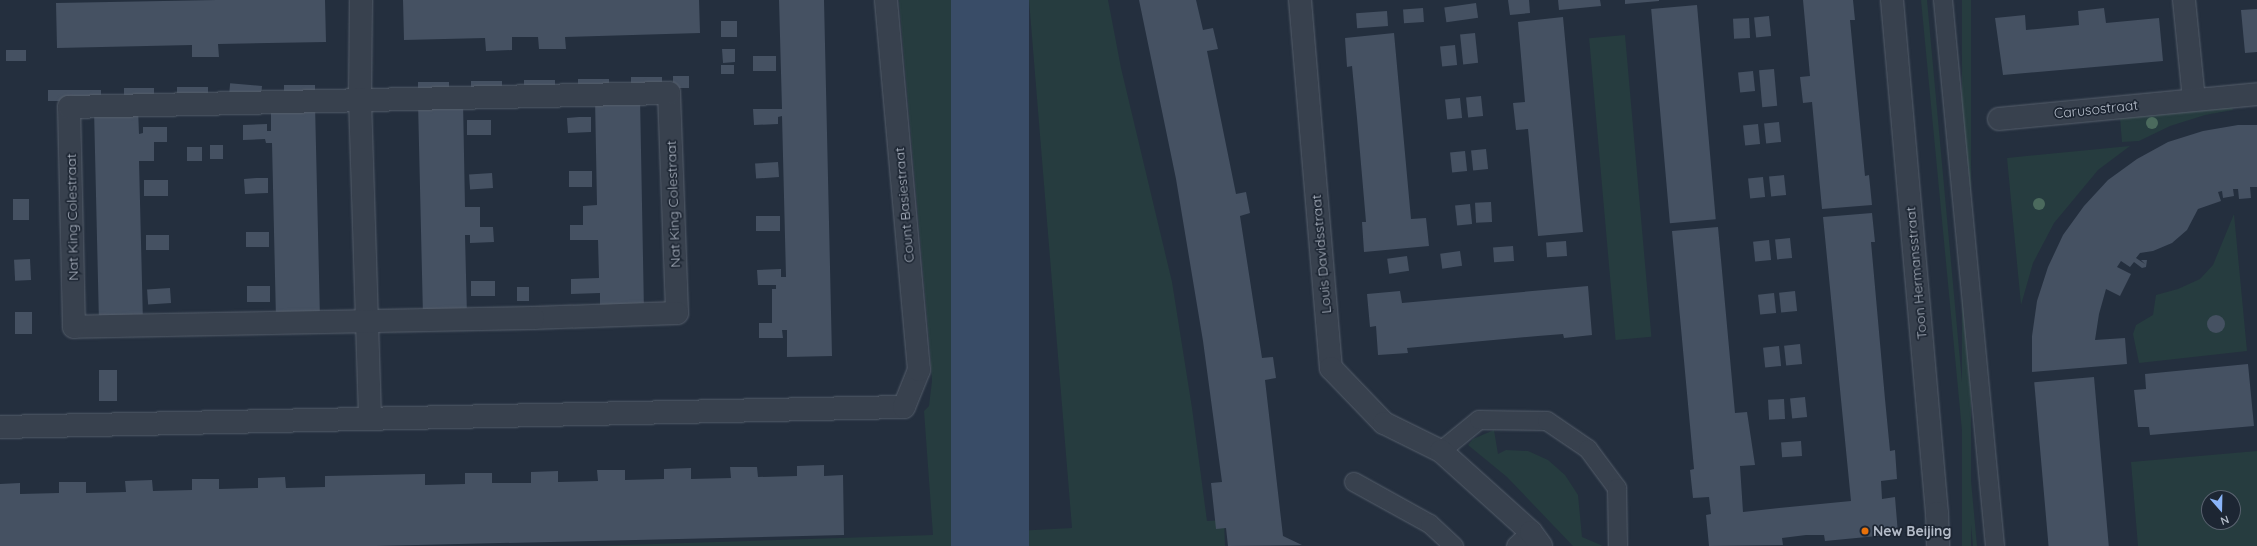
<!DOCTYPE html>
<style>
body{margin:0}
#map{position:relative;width:2257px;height:546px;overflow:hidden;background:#242f3e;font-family:Quicksand,sans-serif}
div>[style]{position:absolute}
.green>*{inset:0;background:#263c3f;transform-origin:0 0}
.water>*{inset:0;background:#394c67;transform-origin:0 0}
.building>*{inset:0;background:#455162;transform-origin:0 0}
.round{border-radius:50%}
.roads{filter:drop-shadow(0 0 1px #565f6c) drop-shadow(0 0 1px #565f6c)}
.lane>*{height:18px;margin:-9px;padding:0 9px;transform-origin:9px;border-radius:9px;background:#38414e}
.street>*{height:22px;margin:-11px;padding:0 11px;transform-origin:11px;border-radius:11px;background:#38414e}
.trees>*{width:12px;height:12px;margin:-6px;border-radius:50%;background:#4b6a5d}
.dots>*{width:11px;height:11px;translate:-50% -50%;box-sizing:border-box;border:2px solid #1d2633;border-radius:50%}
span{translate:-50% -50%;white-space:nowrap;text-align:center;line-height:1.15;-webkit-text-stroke:3.5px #1d2633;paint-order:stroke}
.street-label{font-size:14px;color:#b4bcc9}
.poi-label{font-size:14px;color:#b4bcc9;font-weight:700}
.left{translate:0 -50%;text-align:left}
.north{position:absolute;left:2201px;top:490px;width:40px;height:40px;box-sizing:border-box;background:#1d2633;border:1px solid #59626f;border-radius:50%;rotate:160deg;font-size:11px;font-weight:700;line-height:16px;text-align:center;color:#b4bcc9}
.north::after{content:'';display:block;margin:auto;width:14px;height:18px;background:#8ab4f8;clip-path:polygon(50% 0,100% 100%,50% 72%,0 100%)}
</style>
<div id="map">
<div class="green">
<div style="clip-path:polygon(899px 0,951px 0,996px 532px,1072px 528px,1029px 0,1108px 0,1121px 68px,1172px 282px,1192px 408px,1207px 521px,1224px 520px,1225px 546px,591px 546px,933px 535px,924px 411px,929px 406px,932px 381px,930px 350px)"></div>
<div style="clip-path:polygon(1921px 0,1927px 0,1977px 546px,1973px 546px)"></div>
<div style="left:1962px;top:0;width:9px;height:548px"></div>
<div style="left:1625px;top:35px;width:303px;height:36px;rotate:85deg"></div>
<div style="clip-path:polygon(2232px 107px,2233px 110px,2205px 115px,2170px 126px,2139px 141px,2122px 142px,2120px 118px)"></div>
<div style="clip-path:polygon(2130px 146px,2098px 170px,2054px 223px,2033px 263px,2021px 305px,2007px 158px)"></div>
<div style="clip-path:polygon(2234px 214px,2247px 351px,2139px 363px,2133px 334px,2136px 325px,2153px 315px,2156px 295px,2178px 289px,2200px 279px,2213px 265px)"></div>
<div style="clip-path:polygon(1494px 430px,1498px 454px,1506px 450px,1528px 451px,1548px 460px,1565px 475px,1578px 495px,1582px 537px,1603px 546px,1573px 546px,1507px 477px,1468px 445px,1473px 439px)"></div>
<div style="clip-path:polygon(evenodd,2257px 451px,2257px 546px,2138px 546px,2131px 462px,2257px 451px,2209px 498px,2233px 498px,2233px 522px,2209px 522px,2209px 498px)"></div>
</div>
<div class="water">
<div style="left:951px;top:0;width:78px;height:548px"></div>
</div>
<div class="building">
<div style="clip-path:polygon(217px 0,325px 0,326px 42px,218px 44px,219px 57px,192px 57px,192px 45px,57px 48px,56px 3px)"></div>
<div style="clip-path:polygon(403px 0,699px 0,700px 33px,565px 37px,566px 49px,539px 49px,538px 37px,512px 37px,512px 50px,486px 51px,485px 38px,404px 40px)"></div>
<div style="clip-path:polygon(779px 0,824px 0,832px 356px,787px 357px,787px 330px,782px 330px,783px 338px,759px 338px,759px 323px,772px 323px,772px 289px,776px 289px,776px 285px,758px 285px,757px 270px,781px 269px,781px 277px,786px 277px,782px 116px,778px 117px,778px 124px,754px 125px,753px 109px,782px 109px)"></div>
<div style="clip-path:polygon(1139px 0,1196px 0,1203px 30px,1213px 28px,1218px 49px,1207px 51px,1236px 194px,1246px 192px,1250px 213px,1240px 216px,1262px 358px,1273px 357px,1276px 378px,1265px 380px,1283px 536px,1302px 545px,1228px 546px,1226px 528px,1216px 529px,1211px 483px,1222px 482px,1203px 341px,1176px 179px)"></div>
<div style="clip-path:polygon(1508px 0,1529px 0,1530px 13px,1510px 15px)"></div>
<div style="clip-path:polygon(1558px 0,1600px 0,1601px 6px,1559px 10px)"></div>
<div style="clip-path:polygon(1625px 0,1659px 0,1659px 1px,1625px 4px)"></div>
<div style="clip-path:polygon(1803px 0,1853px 0,1855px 20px,1850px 20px,1865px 176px,1869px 175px,1872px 205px,1822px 209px,1812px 102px,1803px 103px,1800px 77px,1810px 76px)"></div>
<div style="left:1476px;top:3px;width:15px;height:32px;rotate:82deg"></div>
<div style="left:1697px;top:5px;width:215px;height:46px;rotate:85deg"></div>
<div style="left:1423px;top:8px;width:14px;height:20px;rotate:86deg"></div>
<div style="clip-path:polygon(2104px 8px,2106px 23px,2159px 18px,2163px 61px,2003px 75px,1995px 18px,2025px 15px,2026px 30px,2079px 25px,2078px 11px)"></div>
<div style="clip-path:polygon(2257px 9px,2257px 52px,2245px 53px,2241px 10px)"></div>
<div style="left:1387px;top:11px;width:15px;height:31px;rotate:86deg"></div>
<div style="left:1769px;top:16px;width:20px;height:15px;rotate:84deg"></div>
<div style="clip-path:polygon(1563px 17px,1583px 232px,1538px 236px,1528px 129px,1516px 130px,1513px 103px,1525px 102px,1518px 22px)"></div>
<div style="left:1749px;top:18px;width:20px;height:16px;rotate:87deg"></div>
<div style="left:721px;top:21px;width:16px;height:16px"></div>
<div style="clip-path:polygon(1394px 33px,1411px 219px,1426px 218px,1429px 246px,1364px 252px,1362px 222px,1366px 222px,1357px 118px,1352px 66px,1347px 67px,1345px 38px)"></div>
<div style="left:1475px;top:33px;width:30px;height:15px;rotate:84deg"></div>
<div style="left:1455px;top:45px;width:20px;height:15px;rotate:84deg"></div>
<div style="clip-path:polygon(722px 49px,735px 49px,735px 62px,723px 63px)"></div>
<div style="left:6px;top:50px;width:20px;height:11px"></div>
<div style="left:753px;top:56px;width:23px;height:15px"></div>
<div style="left:734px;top:65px;width:9px;height:13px;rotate:90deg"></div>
<div style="left:1774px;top:69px;width:37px;height:15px;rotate:85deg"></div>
<div style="left:1753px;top:71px;width:20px;height:15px;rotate:84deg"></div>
<div style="left:689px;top:76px;width:12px;height:16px;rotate:90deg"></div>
<div style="left:662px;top:77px;width:11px;height:31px;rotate:90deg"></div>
<div style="left:578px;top:79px;width:31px;height:11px"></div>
<div style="left:524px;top:80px;width:31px;height:11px"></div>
<div style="left:502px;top:81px;width:11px;height:31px;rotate:90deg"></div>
<div style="left:418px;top:82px;width:31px;height:12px"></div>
<div style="left:315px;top:85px;width:11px;height:31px;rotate:90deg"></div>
<div style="left:262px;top:86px;width:11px;height:32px;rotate:95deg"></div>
<div style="left:208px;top:87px;width:11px;height:31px;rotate:90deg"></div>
<div style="left:154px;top:88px;width:11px;height:30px;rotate:90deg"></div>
<div style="left:101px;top:90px;width:11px;height:53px;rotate:90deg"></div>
<div style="clip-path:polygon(640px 96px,644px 312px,600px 313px,600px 293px,571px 294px,571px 279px,599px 278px,598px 240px,570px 240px,570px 225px,583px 225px,583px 206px,597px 205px,595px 98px)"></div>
<div style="left:1481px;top:96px;width:20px;height:15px;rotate:84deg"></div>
<div style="left:1460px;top:98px;width:20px;height:15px;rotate:84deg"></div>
<div style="clip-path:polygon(463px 101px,465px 207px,480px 207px,480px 227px,493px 227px,494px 242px,470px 243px,470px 235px,465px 235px,467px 316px,423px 317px,418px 102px)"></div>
<div style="clip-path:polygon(315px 104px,320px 319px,276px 320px,272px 143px,266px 143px,265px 139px,243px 140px,243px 125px,267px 124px,267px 131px,271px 131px,271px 105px)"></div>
<div style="clip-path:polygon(138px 108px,139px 134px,143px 133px,143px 127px,167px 127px,167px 142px,154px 142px,154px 161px,139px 161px,143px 323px,99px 324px,94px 109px)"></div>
<div style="clip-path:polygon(579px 117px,591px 117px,591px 132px,568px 133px,567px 118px)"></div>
<div style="left:467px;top:120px;width:24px;height:15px"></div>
<div style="left:1779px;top:122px;width:20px;height:15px;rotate:84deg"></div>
<div style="left:1758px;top:124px;width:20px;height:15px;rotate:84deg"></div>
<div style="clip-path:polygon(2238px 125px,2257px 125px,2257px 187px,2250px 187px,2251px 198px,2239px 199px,2238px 189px,2233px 189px,2234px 196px,2223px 198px,2222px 191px,2218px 192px,2221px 201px,2198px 209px,2187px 230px,2172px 243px,2153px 251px,2140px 253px,2136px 258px,2145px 264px,2141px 260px,2147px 260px,2146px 267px,2142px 268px,2134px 262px,2130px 267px,2121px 261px,2117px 267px,2131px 274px,2120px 296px,2106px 289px,2099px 314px,2095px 340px,2125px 338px,2127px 364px,2032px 372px,2032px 336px,2037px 301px,2048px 267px,2063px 235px,2084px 206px,2108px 180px,2137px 159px,2168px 142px,2203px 131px)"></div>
<div style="left:210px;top:145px;width:13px;height:14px"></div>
<div style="left:187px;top:147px;width:15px;height:14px"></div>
<div style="left:1486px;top:149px;width:20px;height:15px;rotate:84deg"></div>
<div style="left:1465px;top:151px;width:20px;height:15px;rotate:84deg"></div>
<div style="left:778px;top:162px;width:15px;height:23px;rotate:86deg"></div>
<div style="left:569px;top:171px;width:23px;height:16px"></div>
<div style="left:492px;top:173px;width:15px;height:23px;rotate:86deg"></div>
<div style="left:1784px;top:175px;width:20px;height:15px;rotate:84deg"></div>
<div style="left:1763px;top:177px;width:20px;height:15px;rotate:84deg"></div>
<div style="clip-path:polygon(256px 178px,268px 178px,268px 193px,245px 194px,244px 179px)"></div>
<div style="left:168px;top:180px;width:16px;height:24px;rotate:90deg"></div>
<div style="left:13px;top:199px;width:16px;height:21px"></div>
<div style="left:1491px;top:202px;width:20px;height:16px;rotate:87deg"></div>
<div style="left:1470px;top:204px;width:20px;height:15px;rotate:84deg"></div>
<div style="clip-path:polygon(1872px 213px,1875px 242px,1871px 242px,1885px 399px,1890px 451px,1895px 450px,1897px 479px,1881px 481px,1882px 499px,1895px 497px,1898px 534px,1825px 541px,1824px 535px,1806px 535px,1782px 538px,1783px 545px,1709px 546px,1706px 515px,1711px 514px,1709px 497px,1693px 498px,1690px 470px,1694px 469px,1672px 231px,1718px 227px,1735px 413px,1747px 412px,1755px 465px,1740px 466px,1743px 512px,1779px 508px,1851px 501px,1823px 217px)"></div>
<div style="left:780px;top:216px;width:15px;height:24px;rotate:90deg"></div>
<div style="left:246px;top:232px;width:23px;height:15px"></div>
<div style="left:146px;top:235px;width:23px;height:15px"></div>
<div style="left:1790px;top:238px;width:20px;height:15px;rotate:84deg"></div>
<div style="left:1769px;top:240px;width:20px;height:16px;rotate:84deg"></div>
<div style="left:1566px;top:241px;width:15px;height:20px;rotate:86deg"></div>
<div style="left:1513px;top:246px;width:15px;height:20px;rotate:86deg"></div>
<div style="left:1460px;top:251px;width:15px;height:20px;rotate:82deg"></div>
<div style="left:1407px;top:256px;width:15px;height:20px;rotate:82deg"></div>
<div style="left:30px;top:259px;width:21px;height:16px;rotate:87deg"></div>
<div style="left:471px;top:281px;width:24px;height:15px"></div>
<div style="left:247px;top:286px;width:23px;height:16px"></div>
<div style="clip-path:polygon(1588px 286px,1592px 335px,1564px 338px,1563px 334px,1538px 336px,1407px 348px,1408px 353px,1378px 355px,1376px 326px,1370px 327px,1367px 294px,1400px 291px,1402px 303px)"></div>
<div style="left:517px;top:287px;width:12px;height:14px"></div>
<div style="left:170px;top:288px;width:15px;height:23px;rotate:86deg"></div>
<div style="left:1795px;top:291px;width:20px;height:16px;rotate:84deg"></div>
<div style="left:1774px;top:293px;width:20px;height:16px;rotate:84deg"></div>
<div style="left:15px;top:312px;width:17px;height:22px"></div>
<div class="round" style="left:2207px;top:315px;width:18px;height:18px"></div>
<div style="left:1800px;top:344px;width:20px;height:16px;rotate:84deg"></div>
<div style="left:1779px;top:346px;width:20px;height:16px;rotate:84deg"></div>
<div style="clip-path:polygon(2248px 364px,2254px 426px,2150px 435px,2149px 427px,2138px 427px,2134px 390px,2146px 389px,2145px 374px)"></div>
<div style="left:99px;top:370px;width:18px;height:31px"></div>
<div style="left:2094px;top:377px;width:170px;height:60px;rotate:85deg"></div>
<div style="left:1805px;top:397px;width:20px;height:15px;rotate:84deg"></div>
<div style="left:1784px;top:399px;width:20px;height:16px;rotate:87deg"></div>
<div style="left:1801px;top:441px;width:15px;height:20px;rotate:86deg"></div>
<div style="clip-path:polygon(824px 465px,824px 476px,843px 475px,844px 535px,376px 546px,0 546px,0 484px,20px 483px,20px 494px,59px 493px,59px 482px,86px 482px,86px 493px,126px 492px,125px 481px,152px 480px,153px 491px,192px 490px,192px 479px,219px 479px,219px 489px,258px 488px,258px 478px,285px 477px,286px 488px,325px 487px,325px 476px,425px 474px,425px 485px,465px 484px,465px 473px,492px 473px,492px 483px,531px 483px,531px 472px,558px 471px,558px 482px,598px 481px,597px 470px,625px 470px,625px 480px,664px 479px,664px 469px,691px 468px,691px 479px,731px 478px,730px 467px,757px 467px,758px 477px,797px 476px,797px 466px)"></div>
</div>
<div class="roads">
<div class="lane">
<div style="left:1943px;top:0;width:548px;rotate:84.56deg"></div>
<div style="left:1441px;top:451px;width:49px;rotate:-39.2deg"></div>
<div style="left:1479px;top:420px;width:68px;rotate:0.8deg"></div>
<div style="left:1547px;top:421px;width:50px;rotate:34.3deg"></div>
<div style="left:1588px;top:449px;width:49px;rotate:53.4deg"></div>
<div style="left:1617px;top:488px;width:58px;rotate:89deg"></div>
<div style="left:1354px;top:482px;width:87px;rotate:28.9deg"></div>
<div style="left:1430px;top:524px;width:33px;rotate:43deg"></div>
<div style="left:1516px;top:546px;width:21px;rotate:-43deg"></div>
</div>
<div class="street">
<div style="left:361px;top:0;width:99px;rotate:90.6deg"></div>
<div style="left:360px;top:99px;width:320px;rotate:88.2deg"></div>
<div style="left:1300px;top:0;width:369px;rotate:85.2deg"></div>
<div style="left:1331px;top:368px;width:76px;rotate:46.1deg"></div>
<div style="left:1384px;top:423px;width:64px;rotate:26.2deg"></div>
<div style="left:1441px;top:451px;width:121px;rotate:42deg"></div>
<div style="left:1531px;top:532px;width:17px;rotate:54deg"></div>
<div style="left:1892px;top:0;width:515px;rotate:84.99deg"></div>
<div style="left:1937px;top:513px;width:33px;rotate:88deg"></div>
<div style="left:2184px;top:0;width:100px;rotate:84.3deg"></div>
<div style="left:669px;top:93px;width:220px;rotate:87.9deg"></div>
<div style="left:677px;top:313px;width:144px;rotate:178deg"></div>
<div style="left:533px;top:318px;width:459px;rotate:178.9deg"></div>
<div style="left:74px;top:327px;width:220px;rotate:-91.3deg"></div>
<div style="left:69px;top:107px;width:600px;rotate:-1.34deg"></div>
<div style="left:1999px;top:119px;width:259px;rotate:-5.5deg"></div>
<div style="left:0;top:427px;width:904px;rotate:-1.27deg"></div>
<div style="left:904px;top:407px;width:40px;rotate:-68deg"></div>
<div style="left:919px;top:370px;width:371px;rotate:-95.1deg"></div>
</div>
</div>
<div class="trees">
<div style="left:2152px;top:123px"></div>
<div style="left:2039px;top:204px"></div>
</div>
<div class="dots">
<div style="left:1865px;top:531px;background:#e8710a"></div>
</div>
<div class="street-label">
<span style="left:2096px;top:109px;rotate:-6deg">Carusostraat</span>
<span style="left:673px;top:204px;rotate:-92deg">Nat King Colestraat</span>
<span style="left:904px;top:205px;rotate:-95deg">Count Basiestraat</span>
<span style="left:72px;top:217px;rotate:-91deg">Nat King Colestraat</span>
<span style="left:1321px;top:254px;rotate:-95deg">Louis Davidsstraat</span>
<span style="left:1916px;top:273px;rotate:-95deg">Toon Hermansstraat</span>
</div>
<div class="poi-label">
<span class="left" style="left:1873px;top:531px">New Beijing</span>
</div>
<div class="north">N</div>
</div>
